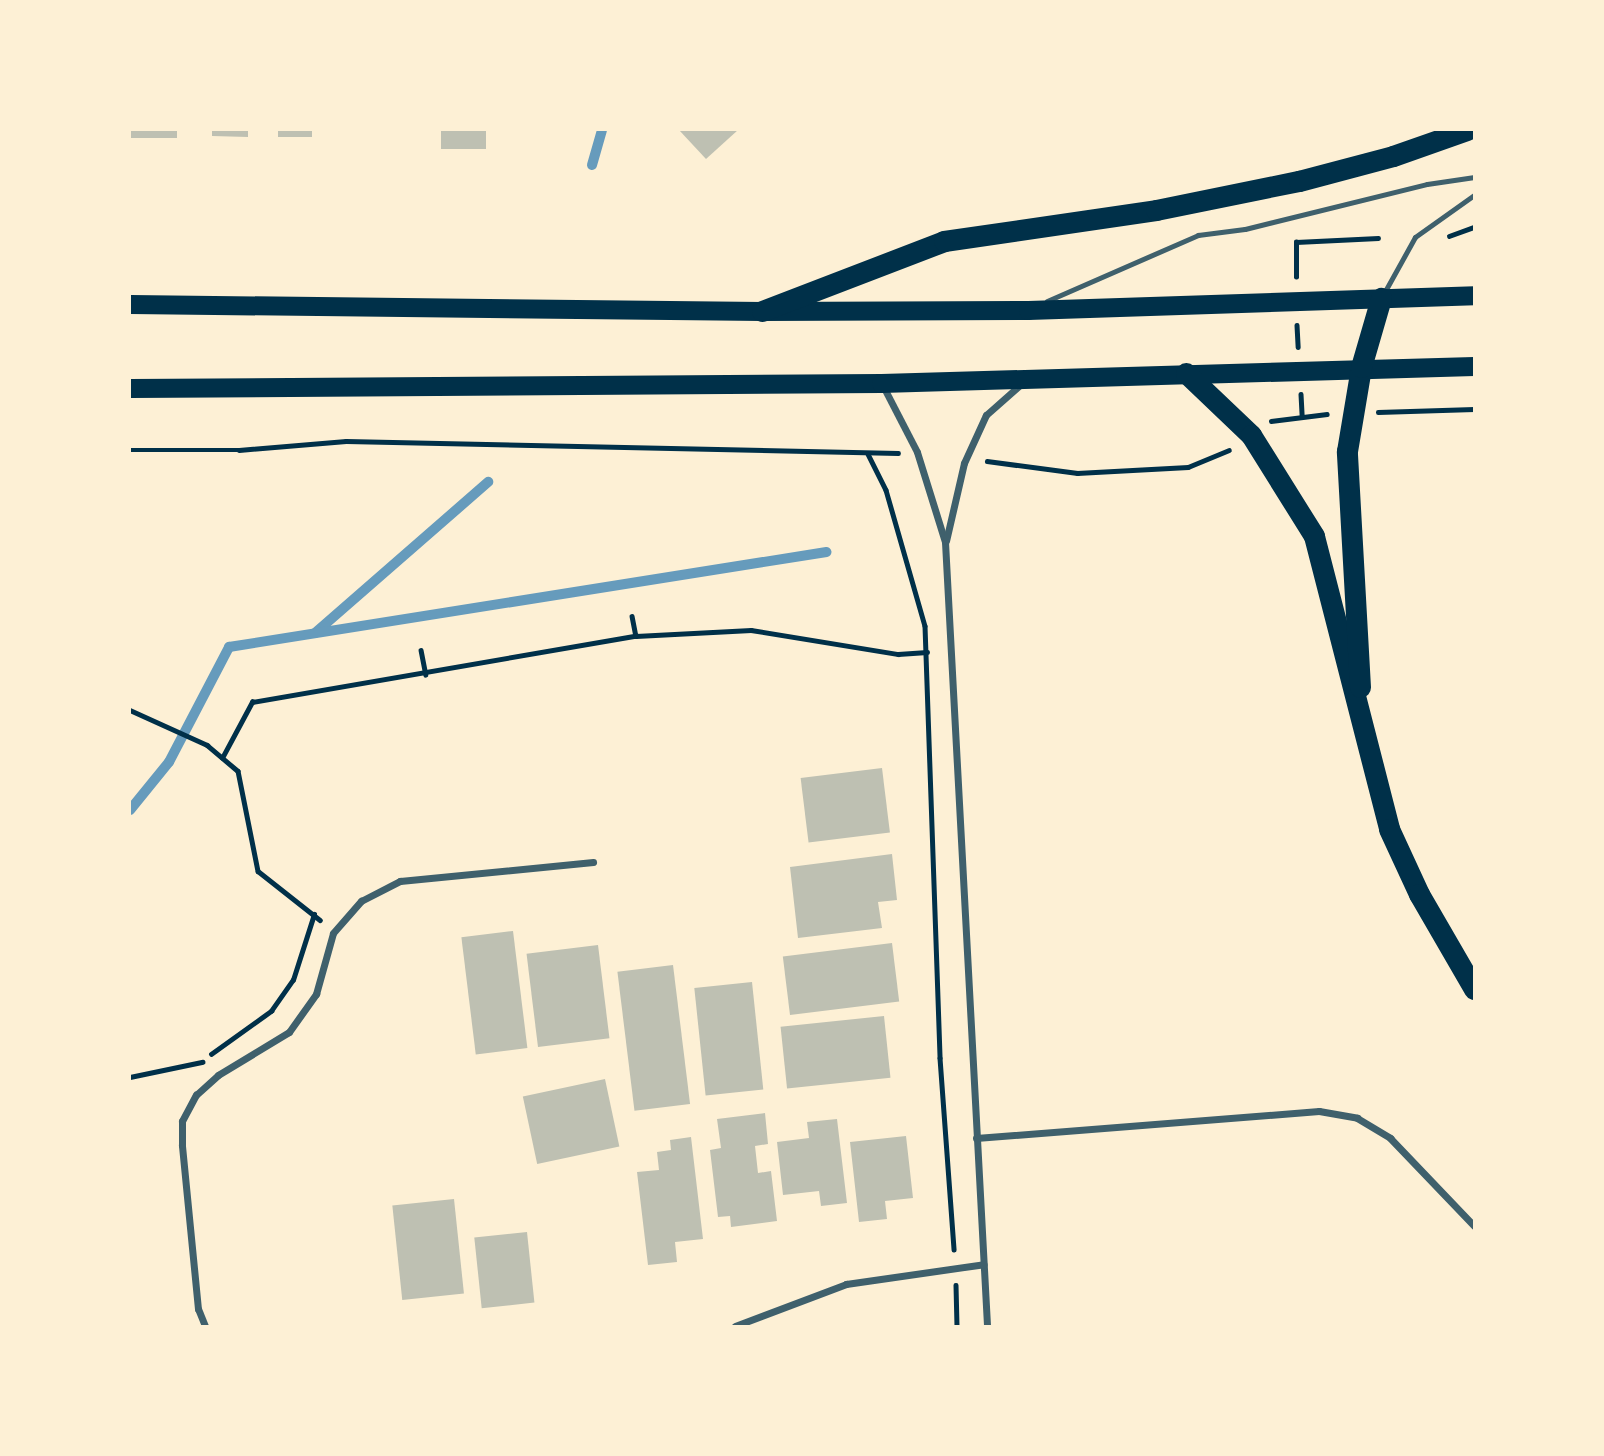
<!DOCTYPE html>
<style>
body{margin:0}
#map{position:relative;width:1604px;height:1456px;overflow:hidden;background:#fdf0d5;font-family:Georgia,serif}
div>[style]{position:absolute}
.stream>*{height:10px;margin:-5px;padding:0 5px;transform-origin:5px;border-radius:5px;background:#669bbc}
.building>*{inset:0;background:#bec0b2;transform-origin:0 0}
.path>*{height:4.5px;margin:-2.25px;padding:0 2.25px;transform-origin:2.25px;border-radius:2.25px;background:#003049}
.service>*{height:5px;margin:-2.5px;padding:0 2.5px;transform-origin:2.5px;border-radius:2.5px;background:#3f606c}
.minor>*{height:7px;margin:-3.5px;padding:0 3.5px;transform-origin:3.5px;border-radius:3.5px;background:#3f606c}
.trunk>*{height:19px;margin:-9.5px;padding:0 9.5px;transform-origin:9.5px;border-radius:9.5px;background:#003049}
.motorway>*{height:21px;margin:-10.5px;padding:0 10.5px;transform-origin:10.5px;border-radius:10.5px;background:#003049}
span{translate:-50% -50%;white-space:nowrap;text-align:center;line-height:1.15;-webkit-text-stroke:5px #fdf0d5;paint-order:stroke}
.frame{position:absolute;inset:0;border:131px solid #fdf0d5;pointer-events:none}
</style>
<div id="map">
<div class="stream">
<div style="left:592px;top:165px;width:36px;rotate:-74deg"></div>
<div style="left:315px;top:633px;width:230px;rotate:-41.1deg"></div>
<div style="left:130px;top:810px;width:62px;rotate:-50.9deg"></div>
<div style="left:169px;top:762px;width:130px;rotate:-62.4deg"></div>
<div style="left:229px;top:647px;width:605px;rotate:-9.04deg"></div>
</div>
<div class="building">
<div style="left:130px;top:130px;width:47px;height:8px"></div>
<div style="clip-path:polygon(212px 130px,248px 130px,248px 137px,212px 136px)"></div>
<div style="left:278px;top:130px;width:34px;height:7px"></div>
<div style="left:441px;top:130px;width:45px;height:19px"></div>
<div style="clip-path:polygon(679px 130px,738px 130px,706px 159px)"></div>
<div style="left:882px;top:768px;width:65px;height:82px;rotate:83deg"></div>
<div style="clip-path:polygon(892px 854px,897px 900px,878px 902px,882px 928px,798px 938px,790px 867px)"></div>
<div style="left:513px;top:931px;width:118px;height:52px;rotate:83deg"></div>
<div style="left:892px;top:943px;width:59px;height:110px;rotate:83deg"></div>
<div style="left:598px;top:945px;width:94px;height:72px;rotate:83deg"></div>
<div style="left:673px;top:965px;width:140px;height:56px;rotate:83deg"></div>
<div style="left:752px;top:982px;width:108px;height:58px;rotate:84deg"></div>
<div style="left:884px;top:1016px;width:62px;height:104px;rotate:84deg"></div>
<div style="left:605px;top:1079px;width:69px;height:84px;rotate:78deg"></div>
<div style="clip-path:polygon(765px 1113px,768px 1144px,755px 1146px,758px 1173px,771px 1171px,777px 1221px,731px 1227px,730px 1216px,718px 1217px,710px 1150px,721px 1148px,717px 1119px)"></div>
<div style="clip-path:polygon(837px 1119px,847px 1203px,821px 1206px,819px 1191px,783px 1195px,777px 1142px,809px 1138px,807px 1122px)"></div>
<div style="clip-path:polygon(906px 1136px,913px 1198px,885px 1201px,887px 1219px,859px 1222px,850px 1142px)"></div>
<div style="clip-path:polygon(691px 1137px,703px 1239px,675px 1242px,677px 1262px,648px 1265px,637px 1172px,659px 1170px,657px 1152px,671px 1150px,670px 1140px)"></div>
<div style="left:454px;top:1199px;width:95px;height:62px;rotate:84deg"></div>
<div style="left:527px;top:1232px;width:71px;height:53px;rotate:84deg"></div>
</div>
<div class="path">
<div style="left:1449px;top:236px;width:27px;rotate:-20deg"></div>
<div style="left:1296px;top:277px;width:35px;rotate:-90deg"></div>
<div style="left:1296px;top:242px;width:82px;rotate:-2.8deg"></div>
<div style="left:1297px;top:325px;width:22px;rotate:87deg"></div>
<div style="left:1301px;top:394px;width:21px;rotate:87deg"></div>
<div style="left:1378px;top:412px;width:96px;rotate:-1.8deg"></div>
<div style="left:1271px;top:421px;width:56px;rotate:-7.1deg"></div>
<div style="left:130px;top:450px;width:109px"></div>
<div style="left:239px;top:450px;width:107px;rotate:-4.8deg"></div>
<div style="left:346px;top:441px;width:552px;rotate:1.25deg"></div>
<div style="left:868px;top:454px;width:40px;rotate:63.4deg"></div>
<div style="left:886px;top:490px;width:141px;rotate:74deg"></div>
<div style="left:925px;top:626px;width:432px;rotate:88deg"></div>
<div style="left:940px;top:1058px;width:192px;rotate:85.8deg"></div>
<div style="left:987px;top:461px;width:91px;rotate:7.6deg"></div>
<div style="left:1077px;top:473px;width:111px;rotate:-3.1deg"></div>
<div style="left:1188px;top:467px;width:44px;rotate:-22.5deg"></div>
<div style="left:632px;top:616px;width:20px;rotate:79deg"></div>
<div style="left:421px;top:650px;width:25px;rotate:79deg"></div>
<div style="left:130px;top:710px;width:85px;rotate:24.4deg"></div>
<div style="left:207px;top:745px;width:40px;rotate:40deg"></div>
<div style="left:238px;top:771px;width:102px;rotate:78.7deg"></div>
<div style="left:258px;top:871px;width:79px;rotate:38.3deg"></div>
<div style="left:222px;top:758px;width:64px;rotate:-61.8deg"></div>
<div style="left:252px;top:702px;width:390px;rotate:-9.8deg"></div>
<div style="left:636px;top:636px;width:115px;rotate:-3deg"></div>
<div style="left:751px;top:630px;width:149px;rotate:9.3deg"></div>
<div style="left:898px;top:654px;width:29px;rotate:-4deg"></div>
<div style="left:211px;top:1054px;width:74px;rotate:-35.6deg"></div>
<div style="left:271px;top:1011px;width:38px;rotate:-55deg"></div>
<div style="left:293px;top:980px;width:69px;rotate:-72.3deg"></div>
<div style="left:130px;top:1077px;width:74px;rotate:-11.8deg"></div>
<div style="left:956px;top:1285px;width:41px;rotate:88.6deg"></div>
</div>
<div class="service">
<div style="left:1384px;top:293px;width:64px;rotate:-61deg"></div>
<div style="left:1415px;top:237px;width:72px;rotate:-35.4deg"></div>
<div style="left:1047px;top:301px;width:165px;rotate:-23.6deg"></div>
<div style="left:1198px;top:235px;width:47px;rotate:-7.3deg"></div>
<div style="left:1245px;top:229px;width:187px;rotate:-13.9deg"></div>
<div style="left:1427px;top:184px;width:48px;rotate:-8.5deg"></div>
</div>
<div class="minor">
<div style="left:883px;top:386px;width:74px;rotate:62.7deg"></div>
<div style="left:917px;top:452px;width:94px;rotate:72.7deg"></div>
<div style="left:945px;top:542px;width:785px;rotate:86.93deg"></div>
<div style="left:946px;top:541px;width:80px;rotate:-77deg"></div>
<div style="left:964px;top:463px;width:53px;rotate:-65.4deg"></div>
<div style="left:986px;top:415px;width:47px;rotate:-41.5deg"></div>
<div style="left:976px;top:1138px;width:344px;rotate:-4.5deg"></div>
<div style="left:1319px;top:1111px;width:39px;rotate:10deg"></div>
<div style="left:1357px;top:1118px;width:39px;rotate:31deg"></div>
<div style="left:1390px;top:1138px;width:122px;rotate:46.3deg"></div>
<div style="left:205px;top:1326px;width:18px;rotate:-112deg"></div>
<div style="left:198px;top:1309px;width:165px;rotate:-95.6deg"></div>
<div style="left:182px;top:1145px;width:24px;rotate:-90deg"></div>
<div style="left:182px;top:1121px;width:30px;rotate:-62deg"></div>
<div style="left:196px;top:1095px;width:30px;rotate:-42deg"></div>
<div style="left:218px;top:1075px;width:83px;rotate:-31.2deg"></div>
<div style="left:289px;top:1032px;width:47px;rotate:-54.6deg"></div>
<div style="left:316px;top:994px;width:63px;rotate:-74.4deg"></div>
<div style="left:333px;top:933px;width:43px;rotate:-48.8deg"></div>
<div style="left:361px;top:901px;width:44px;rotate:-27.1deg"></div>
<div style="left:400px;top:881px;width:194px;rotate:-5.6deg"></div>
<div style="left:735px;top:1326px;width:119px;rotate:-20.7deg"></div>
<div style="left:846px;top:1284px;width:139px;rotate:-8.2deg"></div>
</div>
<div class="trunk">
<div style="left:130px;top:304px;width:632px;rotate:0.63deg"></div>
<div style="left:762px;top:311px;width:266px;rotate:-0.2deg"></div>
<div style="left:1028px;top:310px;width:446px;rotate:-1.9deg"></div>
<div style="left:130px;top:388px;width:751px;rotate:-0.38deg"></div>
<div style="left:881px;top:383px;width:593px;rotate:-1.64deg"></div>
</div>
<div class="motorway">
<div style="left:762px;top:311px;width:195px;rotate:-21deg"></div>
<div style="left:944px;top:241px;width:214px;rotate:-8.3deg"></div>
<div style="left:1156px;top:210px;width:146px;rotate:-11.5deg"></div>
<div style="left:1299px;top:181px;width:97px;rotate:-14.9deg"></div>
<div style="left:1393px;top:156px;width:78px;rotate:-19.4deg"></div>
<div style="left:1186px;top:373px;width:90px;rotate:43.6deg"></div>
<div style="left:1251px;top:435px;width:119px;rotate:58deg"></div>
<div style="left:1314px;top:536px;width:302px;rotate:75.6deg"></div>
<div style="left:1389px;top:829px;width:72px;rotate:65.2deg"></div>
<div style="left:1419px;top:894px;width:110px;rotate:59.9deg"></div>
<div style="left:1360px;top:687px;width:236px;rotate:-93.2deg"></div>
<div style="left:1347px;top:451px;width:85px;rotate:-80.5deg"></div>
<div style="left:1361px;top:367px;width:72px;rotate:-73.8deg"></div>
</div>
<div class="frame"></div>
</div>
